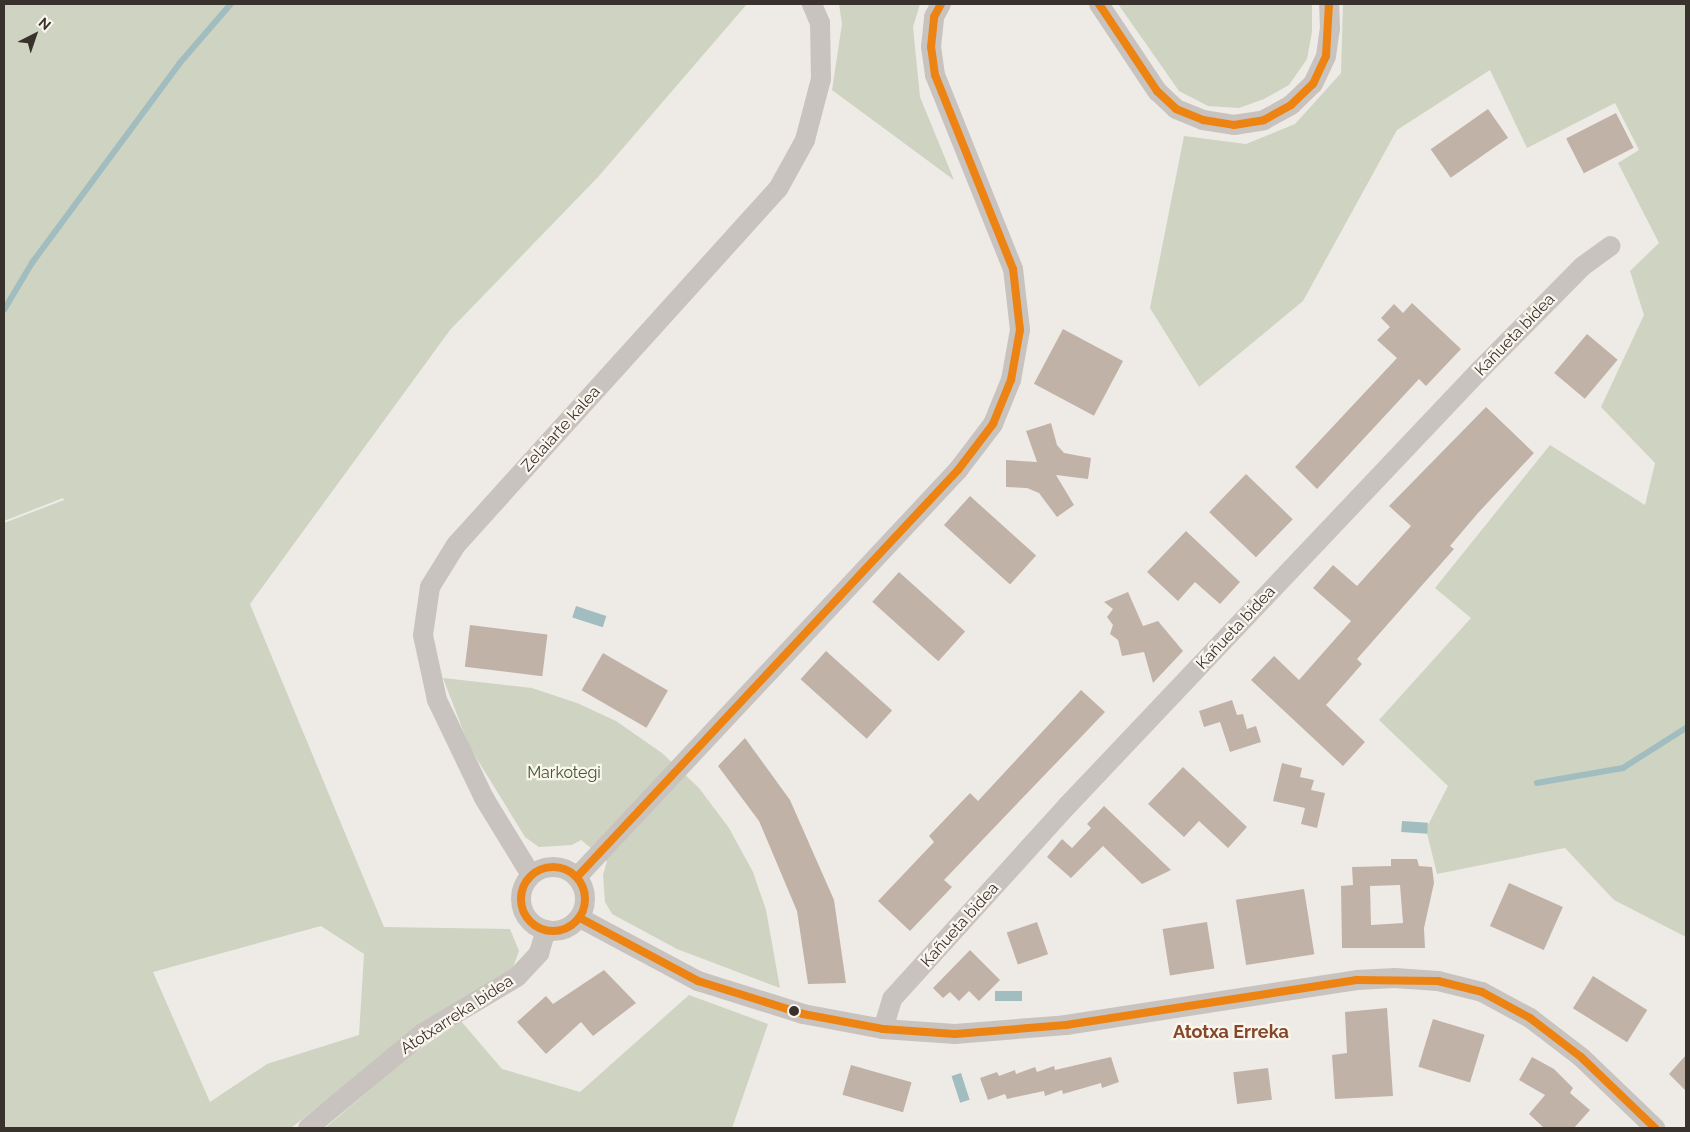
<!DOCTYPE html>
<meta charset="utf-8">
<style>
body{margin:0}
#map{position:relative;width:1690px;height:1132px;overflow:hidden;background:#eeebe6;font-family:Raleway,sans-serif}
div>[style]{position:absolute}
.green>*{inset:0;background:#ced4c1}
.water>*{inset:0;background:#a2bdbf;transform-origin:0 0}
.stream>*{height:5.5px;margin:-2.75px;padding:0 2.75px;transform-origin:2.75px;border-radius:2.75px;background:#a2bdbf}
.building>*{inset:0;background:#c1b2a8;transform-origin:0 0}
.minor>*{height:20px;margin:-10px;padding:0 10px;transform-origin:10px;border-radius:10px;background:#c8c3be}
.minor>.ring{margin:-10px;padding:0;box-sizing:content-box;background:none;border:20px solid #c8c3be;border-radius:50%}
.bus-1>*{height:8px;margin:-4px;padding:0 4px;transform-origin:4px;border-radius:4px;background:#ed8313}
.bus-1>.ring{margin:-4px;padding:0;box-sizing:content-box;background:none;border:8px solid #ed8313;border-radius:50%}
.dots>*{width:14px;height:14px;translate:-50% -50%;box-sizing:border-box;border:2px solid #faf6ee;border-radius:50%}
span{translate:-50% -50%;white-space:nowrap;text-align:center;line-height:1.15;-webkit-text-stroke:4.5px #faf6ee;paint-order:stroke}
.street-label{font-size:16px;color:#39312c}
.park-label{font-size:16px;color:#455730}
.neighbourhood-label{font-size:18px;color:#844729;font-weight:700}
.frame{position:absolute;inset:0;border:5px solid #39312c;pointer-events:none}
.north{position:absolute;left:10px;top:10px;width:50px;height:50px;-webkit-text-stroke:4px #faf6ee;paint-order:stroke;rotate:41deg;font-size:14px;font-weight:700;line-height:20px;text-align:center;color:#39312c}
.north::after{content:'';display:block;margin:auto;width:18px;height:22px;background:#39312c;clip-path:polygon(50% 0,100% 100%,50% 72%,0 100%)}
</style>
<div id="map">
<div class="green">
<div style="clip-path:polygon(evenodd,4px 4px,747px 4px,598px 177px,450px 330px,250px 604px,384px 927px,510px 929px,519px 951px,511px 973px,408px 1036px,291px 1128px,4px 1128px,4px 523px,64px 500px,63px 498px,4px 521px,4px 4px,321px 926px,364px 954px,359px 1035px,267px 1064px,210px 1102px,153px 972px,321px 926px)"></div>
<div style="clip-path:polygon(839px 4px,920px 4px,913px 27px,920px 97px,954px 180px,832px 90px,842px 24px)"></div>
<div style="clip-path:polygon(1118px 4px,1312px 4px,1312px 32px,1307px 59px,1289px 85px,1264px 99px,1239px 108px,1208px 106px,1179px 91px)"></div>
<div style="clip-path:polygon(1343px 4px,1686px 4px,1686px 937px,1614px 900px,1565px 848px,1437px 874px,1426px 829px,1448px 786px,1379px 720px,1471px 618px,1435px 588px,1550px 445px,1645px 505px,1655px 463px,1601px 407px,1644px 315px,1630px 271px,1659px 243px,1618px 163px,1639px 150px,1615px 103px,1527px 148px,1490px 70px,1397px 130px,1303px 301px,1199px 387px,1150px 308px,1184px 136px,1246px 144px,1295px 124px,1341px 73px)"></div>
<div style="clip-path:polygon(443px 678px,532px 688px,577px 703px,616px 721px,662px 753px,699px 788px,729px 828px,753px 872px,766px 910px,780px 988px,677px 949px,612px 914px,605px 902px,603px 875px,607px 861px,581px 840px,572px 845px,539px 847px,525px 837px,469px 746px)"></div>
<div style="clip-path:polygon(689px 995px,768px 1024px,732px 1128px,325px 1128px,411px 1055px,461px 1021px,502px 1069px,580px 1092px)"></div>
</div>
<div class="water">
<div style="left:576px;top:606px;width:32px;height:12px;rotate:18deg"></div>
<div style="left:1402px;top:821px;width:26px;height:11px;rotate:4deg"></div>
<div style="left:1022px;top:991px;width:10px;height:27px;rotate:90deg"></div>
<div style="left:961px;top:1073px;width:28px;height:10px;rotate:72deg"></div>
</div>
<div class="stream">
<div style="left:4px;top:310px;width:55px;rotate:-59.2deg"></div>
<div style="left:32px;top:263px;width:247px;rotate:-53.5deg"></div>
<div style="left:179px;top:64px;width:79px;rotate:-49.1deg"></div>
<div style="left:1537px;top:783px;width:87px;rotate:-9.9deg"></div>
<div style="left:1623px;top:768px;width:75px;rotate:-32.4deg"></div>
</div>
<div class="building">
<div style="left:1488px;top:109px;width:35px;height:70px;rotate:55deg"></div>
<div style="left:1616px;top:113px;width:39px;height:56px;rotate:63deg"></div>
<div style="clip-path:polygon(1412px 303px,1461px 349px,1426px 386px,1419px 379px,1317px 489px,1295px 467px,1397px 358px,1377px 340px,1390px 327px,1381px 318px,1394px 304px,1403px 313px)"></div>
<div style="left:1063px;top:329px;width:68px;height:62px;rotate:28deg"></div>
<div style="left:1587px;top:334px;width:40px;height:51px;rotate:40deg"></div>
<div style="clip-path:polygon(1486px 407px,1534px 453px,1478px 513px,1450px 546px,1454px 549px,1357px 659px,1362px 664px,1326px 705px,1365px 742px,1343px 766px,1251px 680px,1274px 656px,1299px 680px,1351px 621px,1313px 588px,1333px 565px,1357px 586px,1411px 526px,1389px 506px)"></div>
<div style="clip-path:polygon(1051px 423px,1057px 445px,1064px 453px,1091px 458px,1088px 479px,1056px 475px,1074px 505px,1057px 517px,1039px 493px,1027px 488px,1006px 487px,1006px 460px,1037px 462px,1026px 431px)"></div>
<div style="left:1246px;top:474px;width:65px;height:53px;rotate:44deg"></div>
<div style="left:970px;top:496px;width:89px;height:39px;rotate:42deg"></div>
<div style="clip-path:polygon(1186px 531px,1240px 582px,1220px 604px,1195px 582px,1178px 601px,1147px 572px)"></div>
<div style="left:899px;top:572px;width:89px;height:40px;rotate:42deg"></div>
<div style="clip-path:polygon(1128px 592px,1143px 626px,1158px 621px,1183px 651px,1153px 683px,1144px 652px,1122px 656px,1118px 640px,1110px 634px,1113px 625px,1107px 617px,1113px 609px,1104px 602px)"></div>
<div style="left:470px;top:625px;width:78px;height:42px;rotate:7deg"></div>
<div style="left:826px;top:651px;width:89px;height:38px;rotate:42deg"></div>
<div style="left:603px;top:653px;width:75px;height:43px;rotate:30deg"></div>
<div style="clip-path:polygon(1081px 690px,1105px 712px,944px 880px,952px 887px,910px 931px,878px 901px,934px 842px,929px 836px,970px 793px,978px 801px)"></div>
<div style="clip-path:polygon(1232px 700px,1237px 715px,1243px 714px,1247px 729px,1256px 726px,1261px 742px,1230px 752px,1220px 722px,1204px 727px,1199px 711px)"></div>
<div style="clip-path:polygon(745px 738px,790px 800px,834px 900px,846px 983px,808px 984px,797px 911px,759px 821px,718px 766px)"></div>
<div style="clip-path:polygon(1282px 763px,1302px 768px,1300px 777px,1314px 780px,1311px 790px,1325px 793px,1317px 828px,1301px 824px,1305px 808px,1273px 801px)"></div>
<div style="clip-path:polygon(1183px 767px,1247px 827px,1228px 848px,1199px 821px,1184px 837px,1148px 804px)"></div>
<div style="clip-path:polygon(1104px 806px,1171px 870px,1142px 884px,1103px 846px,1071px 878px,1047px 857px,1062px 839px,1072px 848px,1091px 828px,1087px 824px)"></div>
<div style="clip-path:polygon(evenodd,1391px 859px,1417px 859px,1419px 866px,1432px 867px,1434px 883px,1424px 928px,1425px 948px,1342px 948px,1341px 886px,1353px 885px,1352px 867px,1391px 866px,1391px 859px,1400px 885px,1403px 923px,1371px 925px,1370px 886px,1400px 885px)"></div>
<div style="left:1509px;top:883px;width:59px;height:47px;rotate:24deg"></div>
<div style="left:1304px;top:889px;width:66px;height:69px;rotate:81deg"></div>
<div style="left:1037px;top:922px;width:34px;height:32px;rotate:71deg"></div>
<div style="left:1207px;top:922px;width:47px;height:45px;rotate:81deg"></div>
<div style="clip-path:polygon(970px 950px,1000px 980px,979px 1001px,969px 991px,959px 1001px,950px 992px,943px 998px,933px 988px)"></div>
<div style="clip-path:polygon(604px 970px,636px 1003px,593px 1036px,581px 1022px,546px 1054px,517px 1022px,546px 996px,553px 1004px)"></div>
<div style="left:1593px;top:976px;width:64px;height:38px;rotate:32deg"></div>
<div style="clip-path:polygon(1387px 1008px,1393px 1096px,1335px 1099px,1332px 1055px,1347px 1053px,1345px 1012px)"></div>
<div style="left:1433px;top:1019px;width:54px;height:50px;rotate:17deg"></div>
<div style="clip-path:polygon(1686px 1055px,1686px 1091px,1669px 1074px)"></div>
<div style="clip-path:polygon(1111px 1057px,1119px 1082px,1102px 1088px,1101px 1083px,1063px 1094px,1062px 1090px,1045px 1096px,1044px 1091px,1007px 1099px,1005px 1094px,988px 1100px,980px 1078px,997px 1072px,999px 1076px,1015px 1070px,1016px 1074px,1035px 1067px,1037px 1072px,1054px 1066px,1055px 1070px)"></div>
<div style="clip-path:polygon(1532px 1057px,1554px 1069px,1573px 1088px,1570px 1093px,1590px 1110px,1574px 1128px,1544px 1128px,1529px 1114px,1545px 1095px,1519px 1080px)"></div>
<div style="left:851px;top:1065px;width:63px;height:31px;rotate:16deg"></div>
<div style="left:1268px;top:1068px;width:32px;height:35px;rotate:83deg"></div>
</div>
<div class="minor">
<div style="left:1099px;top:4px;width:105px;rotate:56.3deg"></div>
<div style="left:1157px;top:91px;width:26px;rotate:43deg"></div>
<div style="left:1176px;top:109px;width:29px;rotate:22deg"></div>
<div style="left:1203px;top:120px;width:31px;rotate:9deg"></div>
<div style="left:1234px;top:125px;width:30px;rotate:-9deg"></div>
<div style="left:1264px;top:120px;width:31px;rotate:-29deg"></div>
<div style="left:1291px;top:105px;width:30px;rotate:-44deg"></div>
<div style="left:1313px;top:84px;width:31px;rotate:-65deg"></div>
<div style="left:1326px;top:56px;width:27px;rotate:-82deg"></div>
<div style="left:1330px;top:29px;width:25px;rotate:-92deg"></div>
<div class="ring" style="left:521px;top:867px;width:44px;height:44px"></div>
<div style="left:531px;top:875px;width:90px;rotate:-121.4deg"></div>
<div style="left:484px;top:798px;width:109px;rotate:-115.6deg"></div>
<div style="left:437px;top:700px;width:66px;rotate:-102.2deg"></div>
<div style="left:423px;top:635px;width:49px;rotate:-81.7deg"></div>
<div style="left:430px;top:587px;width:49px;rotate:-58.2deg"></div>
<div style="left:456px;top:545px;width:480px;rotate:-47.9deg"></div>
<div style="left:778px;top:189px;width:56px;rotate:-61.1deg"></div>
<div style="left:805px;top:140px;width:63px;rotate:-75.3deg"></div>
<div style="left:821px;top:79px;width:56px;rotate:-91deg"></div>
<div style="left:820px;top:23px;width:21px;rotate:-113deg"></div>
<div style="left:577px;top:877px;width:558px;rotate:-46.89deg"></div>
<div style="left:958px;top:470px;width:58px;rotate:-52.7deg"></div>
<div style="left:993px;top:424px;width:48px;rotate:-67.8deg"></div>
<div style="left:1011px;top:380px;width:51px;rotate:-79.8deg"></div>
<div style="left:1020px;top:330px;width:61px;rotate:-96.5deg"></div>
<div style="left:1013px;top:269px;width:209px;rotate:-111.9deg"></div>
<div style="left:935px;top:75px;width:28px;rotate:-98deg"></div>
<div style="left:931px;top:47px;width:30px;rotate:-84deg"></div>
<div style="left:934px;top:17px;width:15px;rotate:-62deg"></div>
<div style="left:580px;top:918px;width:134px;rotate:28.1deg"></div>
<div style="left:698px;top:981px;width:110px;rotate:17.4deg"></div>
<div style="left:803px;top:1014px;width:81px;rotate:10.6deg"></div>
<div style="left:883px;top:1029px;width:72px;rotate:4deg"></div>
<div style="left:955px;top:1034px;width:111px;rotate:-4.6deg"></div>
<div style="left:1066px;top:1025px;width:294px;rotate:-8.8deg"></div>
<div style="left:1357px;top:980px;width:38px;rotate:-3deg"></div>
<div style="left:1395px;top:978px;width:43px;rotate:4deg"></div>
<div style="left:1438px;top:981px;width:45px;rotate:14deg"></div>
<div style="left:1482px;top:992px;width:55px;rotate:28.4deg"></div>
<div style="left:1530px;top:1018px;width:64px;rotate:37.4deg"></div>
<div style="left:1581px;top:1057px;width:103px;rotate:43.8deg"></div>
<div style="left:883px;top:1029px;width:31px;rotate:-73deg"></div>
<div style="left:892px;top:999px;width:261px;rotate:-47.8deg"></div>
<div style="left:1067px;top:806px;width:598px;rotate:-46.56deg"></div>
<div style="left:1478px;top:372px;width:149px;rotate:-45.3deg"></div>
<div style="left:1583px;top:266px;width:34px;rotate:-36deg"></div>
<div style="left:308px;top:1128px;width:149px;rotate:-39.6deg"></div>
<div style="left:423px;top:1033px;width:109px;rotate:-30.8deg"></div>
<div style="left:517px;top:977px;width:33px;rotate:-47deg"></div>
<div style="left:539px;top:953px;width:24px;rotate:-73deg"></div>
</div>
<div class="bus-1">
<div style="left:1099px;top:4px;width:105px;rotate:56.3deg"></div>
<div style="left:1157px;top:91px;width:26px;rotate:43deg"></div>
<div style="left:1176px;top:109px;width:29px;rotate:22deg"></div>
<div style="left:1203px;top:120px;width:31px;rotate:9deg"></div>
<div style="left:1234px;top:125px;width:30px;rotate:-9deg"></div>
<div style="left:1264px;top:120px;width:31px;rotate:-29deg"></div>
<div style="left:1291px;top:105px;width:30px;rotate:-44deg"></div>
<div style="left:1313px;top:84px;width:31px;rotate:-65deg"></div>
<div style="left:1326px;top:56px;width:52px;rotate:-86.7deg"></div>
<div class="ring" style="left:521px;top:867px;width:56px;height:56px"></div>
<div style="left:577px;top:877px;width:558px;rotate:-46.89deg"></div>
<div style="left:958px;top:470px;width:58px;rotate:-52.7deg"></div>
<div style="left:993px;top:424px;width:48px;rotate:-67.8deg"></div>
<div style="left:1011px;top:380px;width:51px;rotate:-79.8deg"></div>
<div style="left:1020px;top:330px;width:61px;rotate:-96.5deg"></div>
<div style="left:1013px;top:269px;width:209px;rotate:-111.9deg"></div>
<div style="left:935px;top:75px;width:28px;rotate:-98deg"></div>
<div style="left:931px;top:47px;width:30px;rotate:-84deg"></div>
<div style="left:934px;top:17px;width:15px;rotate:-62deg"></div>
<div style="left:580px;top:918px;width:134px;rotate:28.1deg"></div>
<div style="left:698px;top:981px;width:110px;rotate:17.4deg"></div>
<div style="left:803px;top:1014px;width:81px;rotate:10.6deg"></div>
<div style="left:883px;top:1029px;width:72px;rotate:4deg"></div>
<div style="left:955px;top:1034px;width:111px;rotate:-4.6deg"></div>
<div style="left:1066px;top:1025px;width:294px;rotate:-8.8deg"></div>
<div style="left:1357px;top:980px;width:81px;rotate:0.7deg"></div>
<div style="left:1438px;top:981px;width:45px;rotate:14deg"></div>
<div style="left:1482px;top:992px;width:55px;rotate:28.4deg"></div>
<div style="left:1530px;top:1018px;width:64px;rotate:37.4deg"></div>
<div style="left:1581px;top:1057px;width:103px;rotate:43.8deg"></div>
</div>
<div class="dots">
<div style="left:794px;top:1011px;background:#39312c"></div>
</div>
<div class="street-label">
<span style="left:1515px;top:335px;rotate:-46deg">Kañueta bidea</span>
<span style="left:561px;top:429px;rotate:-48deg">Zelaiarte kalea</span>
<span style="left:1236px;top:628px;rotate:-47deg">Kañueta bidea</span>
<span style="left:960px;top:925px;rotate:-48deg">Kañueta bidea</span>
<span style="left:457px;top:1015px;rotate:-33deg">Atotxarreka bidea</span>
</div>
<div class="park-label">
<span style="left:564px;top:773px">Markotegi</span>
</div>
<div class="neighbourhood-label">
<span style="left:1231px;top:1032px">Atotxa Erreka</span>
</div>
<div class="frame"></div>
<div class="north">N</div>
</div>
